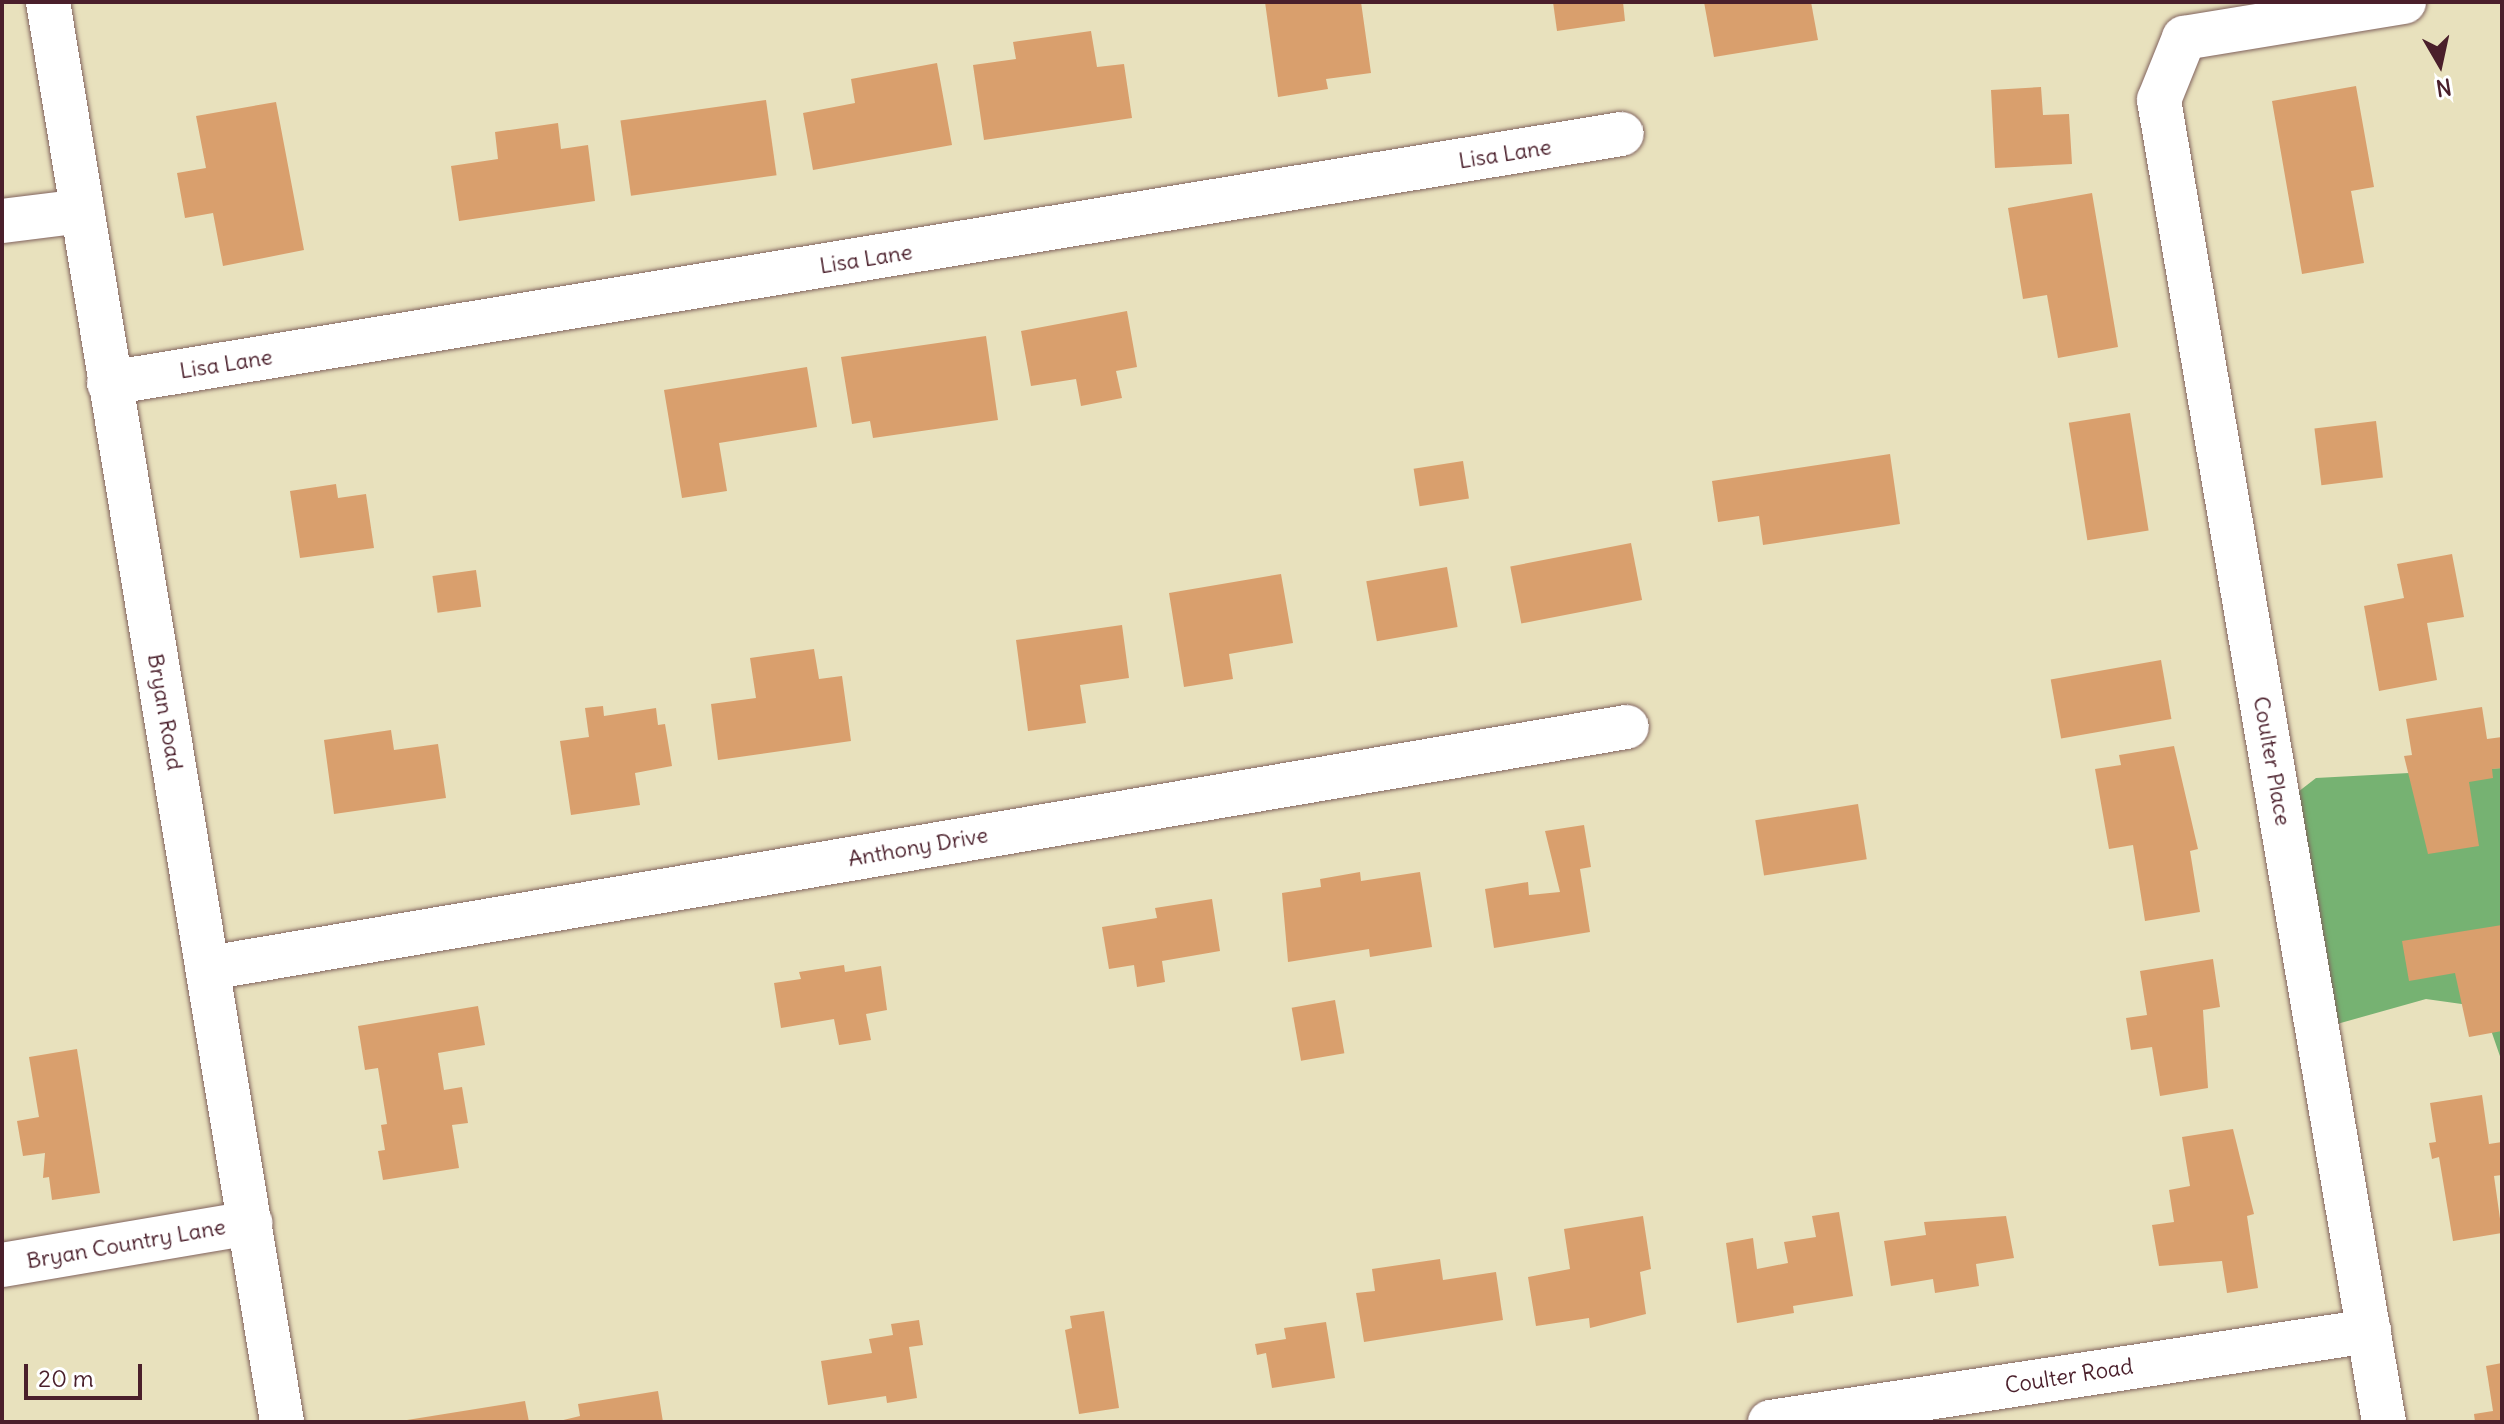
<!DOCTYPE html>
<style>
body{margin:0}
#map{position:relative;width:2504px;height:1424px;overflow:hidden;background:#e8e1bd;font-family:Delius,sans-serif}
div>[style]{position:absolute}
.forest>*{inset:0;background:#76b272}
.building>*{inset:0;background:#d99f6d;transform-origin:0 0}
.roads{filter:drop-shadow(0 0 2px #81635e) drop-shadow(0 0 2px #81635e)}
.minor>*{height:44px;margin:-22px;padding:0 22px;transform-origin:22px;border-radius:22px;background:#fff}
span{translate:-50% -50%;white-space:nowrap;text-align:center;line-height:1.15;-webkit-text-stroke:6px #fff;paint-order:stroke}
.street-label{font-size:22px;color:#4a1f2b}
.frame{position:absolute;inset:0;border:4px solid #4a1f2b;pointer-events:none}
.north{position:absolute;left:2400px;top:24px;width:80px;height:80px;-webkit-text-stroke:6px #fff;paint-order:stroke;rotate:171deg;font-size:22px;font-weight:700;line-height:32px;text-align:center;color:#4a1f2b}
.north::after{content:'';display:block;margin:auto;width:28px;height:36px;background:#4a1f2b;clip-path:polygon(50% 0,100% 100%,50% 72%,0 100%)}
.scale{position:absolute;left:24px;top:1364px;width:118px;height:36px;box-sizing:border-box;border:4px solid #4a1f2b;border-top:0;padding-left:10px;font-size:24px;line-height:28px;white-space:nowrap;color:#4a1f2b;-webkit-text-stroke:6px #fff;paint-order:stroke}
</style>
<div id="map">
<div class="forest">
<div style="clip-path:polygon(2502px 768px,2502px 1062px,2483px 1007px,2426px 999px,2337px 1024px,2298px 792px,2316px 778px)"></div>
</div>
<div class="building">
<div style="clip-path:polygon(1265px 2px,1361px 2px,1371px 73px,1326px 79px,1328px 89px,1278px 97px)"></div>
<div style="clip-path:polygon(1553px 2px,1623px 2px,1625px 21px,1557px 31px)"></div>
<div style="clip-path:polygon(1704px 2px,1811px 2px,1818px 40px,1714px 57px)"></div>
<div style="clip-path:polygon(1091px 31px,1097px 67px,1124px 64px,1132px 118px,984px 140px,973px 65px,1016px 59px,1013px 42px)"></div>
<div style="clip-path:polygon(937px 63px,952px 145px,813px 170px,803px 113px,855px 103px,851px 79px)"></div>
<div style="clip-path:polygon(2356px 86px,2374px 187px,2351px 191px,2364px 263px,2302px 274px,2272px 101px)"></div>
<div style="clip-path:polygon(2041px 87px,2043px 115px,2069px 114px,2072px 164px,1995px 168px,1991px 90px)"></div>
<div style="left:766px;top:100px;width:76px;height:147px;rotate:82deg"></div>
<div style="clip-path:polygon(276px 102px,304px 250px,223px 266px,213px 213px,185px 218px,177px 173px,206px 168px,196px 116px)"></div>
<div style="clip-path:polygon(558px 123px,561px 149px,588px 145px,595px 201px,459px 221px,451px 166px,498px 159px,495px 132px)"></div>
<div style="clip-path:polygon(2092px 193px,2118px 347px,2058px 358px,2047px 295px,2023px 299px,2008px 208px)"></div>
<div style="clip-path:polygon(1127px 311px,1137px 367px,1116px 371px,1122px 398px,1081px 406px,1076px 379px,1031px 386px,1021px 331px)"></div>
<div style="clip-path:polygon(986px 336px,998px 420px,873px 438px,870px 421px,852px 424px,841px 357px)"></div>
<div style="clip-path:polygon(807px 367px,817px 427px,719px 443px,727px 491px,682px 498px,664px 390px)"></div>
<div style="left:2130px;top:413px;width:119px;height:62px;rotate:81deg"></div>
<div style="left:2376px;top:421px;width:57px;height:62px;rotate:83deg"></div>
<div style="clip-path:polygon(1890px 454px,1900px 524px,1763px 545px,1759px 516px,1718px 522px,1712px 481px)"></div>
<div style="left:1463px;top:461px;width:38px;height:50px;rotate:81deg"></div>
<div style="clip-path:polygon(336px 484px,338px 498px,366px 494px,374px 548px,300px 558px,290px 491px)"></div>
<div style="left:1631px;top:543px;width:58px;height:123px;rotate:79deg"></div>
<div style="clip-path:polygon(2452px 554px,2464px 617px,2427px 623px,2437px 680px,2379px 691px,2364px 606px,2404px 598px,2397px 564px)"></div>
<div style="left:1447px;top:567px;width:61px;height:82px;rotate:80deg"></div>
<div style="left:476px;top:570px;width:37px;height:44px;rotate:82deg"></div>
<div style="clip-path:polygon(1281px 574px,1293px 643px,1229px 654px,1233px 679px,1184px 687px,1169px 593px)"></div>
<div style="clip-path:polygon(1122px 625px,1129px 678px,1080px 685px,1086px 723px,1028px 731px,1016px 640px)"></div>
<div style="clip-path:polygon(814px 649px,819px 679px,842px 676px,851px 741px,718px 760px,711px 704px,756px 698px,750px 658px)"></div>
<div style="left:2161px;top:660px;width:60px;height:112px;rotate:80deg"></div>
<div style="clip-path:polygon(603px 706px,604px 716px,656px 708px,658px 725px,665px 724px,672px 766px,635px 773px,640px 805px,571px 815px,560px 741px,589px 737px,585px 708px)"></div>
<div style="clip-path:polygon(2482px 707px,2487px 739px,2502px 737px,2502px 768px,2492px 769px,2493px 778px,2469px 782px,2479px 846px,2428px 854px,2404px 756px,2412px 755px,2406px 719px)"></div>
<div style="clip-path:polygon(391px 730px,394px 750px,438px 744px,446px 798px,334px 814px,324px 740px)"></div>
<div style="clip-path:polygon(2174px 746px,2198px 849px,2190px 851px,2200px 912px,2145px 921px,2133px 845px,2109px 849px,2095px 769px,2121px 765px,2119px 755px)"></div>
<div style="left:1858px;top:804px;width:56px;height:104px;rotate:81deg"></div>
<div style="clip-path:polygon(1584px 825px,1591px 867px,1580px 869px,1590px 932px,1494px 948px,1485px 889px,1528px 882px,1529px 895px,1560px 892px,1545px 831px)"></div>
<div style="clip-path:polygon(1360px 872px,1361px 881px,1420px 872px,1432px 947px,1370px 957px,1369px 949px,1288px 962px,1282px 893px,1321px 887px,1320px 879px)"></div>
<div style="clip-path:polygon(1212px 899px,1220px 951px,1162px 961px,1165px 982px,1137px 987px,1134px 965px,1109px 969px,1102px 927px,1157px 918px,1155px 908px)"></div>
<div style="clip-path:polygon(2502px 925px,2502px 1031px,2469px 1037px,2455px 973px,2409px 981px,2402px 941px)"></div>
<div style="clip-path:polygon(2213px 959px,2220px 1007px,2203px 1010px,2208px 1088px,2160px 1096px,2152px 1047px,2131px 1050px,2126px 1018px,2147px 1015px,2140px 971px)"></div>
<div style="clip-path:polygon(844px 965px,845px 972px,881px 966px,887px 1010px,866px 1014px,871px 1040px,839px 1045px,834px 1019px,781px 1028px,774px 983px,801px 979px,799px 972px)"></div>
<div style="left:1335px;top:1000px;width:54px;height:44px;rotate:80deg"></div>
<div style="clip-path:polygon(478px 1006px,485px 1045px,438px 1053px,444px 1090px,462px 1087px,468px 1123px,452px 1125px,459px 1168px,383px 1180px,378px 1151px,385px 1150px,381px 1125px,387px 1124px,378px 1068px,365px 1070px,358px 1026px)"></div>
<div style="clip-path:polygon(77px 1049px,100px 1193px,52px 1200px,49px 1177px,43px 1178px,45px 1153px,23px 1156px,17px 1121px,39px 1117px,29px 1057px)"></div>
<div style="clip-path:polygon(2482px 1095px,2489px 1144px,2502px 1142px,2502px 1175px,2494px 1176px,2502px 1233px,2453px 1241px,2439px 1157px,2432px 1159px,2429px 1143px,2436px 1142px,2430px 1103px)"></div>
<div style="clip-path:polygon(2233px 1129px,2254px 1214px,2247px 1216px,2258px 1288px,2227px 1293px,2222px 1261px,2159px 1266px,2152px 1225px,2174px 1222px,2169px 1190px,2190px 1186px,2182px 1137px)"></div>
<div style="clip-path:polygon(1839px 1212px,1853px 1296px,1793px 1306px,1794px 1313px,1737px 1323px,1726px 1243px,1753px 1238px,1757px 1269px,1788px 1263px,1784px 1242px,1816px 1237px,1812px 1216px)"></div>
<div style="clip-path:polygon(1643px 1216px,1651px 1269px,1640px 1272px,1646px 1314px,1590px 1328px,1589px 1318px,1536px 1326px,1528px 1277px,1570px 1269px,1564px 1229px)"></div>
<div style="clip-path:polygon(2006px 1216px,2014px 1258px,1976px 1264px,1979px 1286px,1935px 1293px,1933px 1279px,1891px 1286px,1884px 1241px,1926px 1235px,1924px 1222px)"></div>
<div style="clip-path:polygon(1440px 1259px,1443px 1280px,1496px 1272px,1503px 1320px,1364px 1342px,1356px 1293px,1375px 1291px,1372px 1269px)"></div>
<div style="clip-path:polygon(1104px 1311px,1119px 1408px,1079px 1414px,1065px 1330px,1072px 1328px,1070px 1316px)"></div>
<div style="clip-path:polygon(919px 1320px,923px 1345px,909px 1347px,917px 1398px,887px 1403px,886px 1396px,828px 1405px,821px 1361px,872px 1353px,869px 1339px,893px 1335px,891px 1324px)"></div>
<div style="clip-path:polygon(1326px 1322px,1335px 1378px,1272px 1388px,1266px 1353px,1257px 1355px,1255px 1344px,1286px 1339px,1284px 1328px)"></div>
<div style="clip-path:polygon(2502px 1363px,2502px 1422px,2475px 1422px,2474px 1414px,2493px 1411px,2486px 1366px)"></div>
<div style="clip-path:polygon(658px 1391px,663px 1422px,555px 1422px,580px 1416px,578px 1404px)"></div>
<div style="clip-path:polygon(525px 1401px,529px 1422px,408px 1422px,407px 1420px)"></div>
</div>
<div class="roads">
<div class="minor">
<div style="left:48px;top:2px;width:1439px;rotate:80.64deg"></div>
<div style="left:2px;top:221px;width:81px;rotate:-7.1deg"></div>
<div style="left:109px;top:383px;width:1533px;rotate:-9.35deg"></div>
<div style="left:209px;top:968px;width:1438px;rotate:-9.65deg"></div>
<div style="left:2px;top:1265px;width:252px;rotate:-9.6deg"></div>
<div style="left:1770px;top:1422px;width:606px;rotate:-8.64deg"></div>
<div style="left:2384px;top:1422px;width:1341px;rotate:-99.66deg"></div>
<div style="left:2159px;top:100px;width:67px;rotate:-68deg"></div>
<div style="left:2184px;top:38px;width:223px;rotate:-9.3deg"></div>
</div>
</div>
<div class="street-label">
<span style="left:1505px;top:154px;rotate:-9deg">Lisa Lane</span>
<span style="left:866px;top:259px;rotate:-9deg">Lisa Lane</span>
<span style="left:226px;top:364px;rotate:-9deg">Lisa Lane</span>
<span style="left:165px;top:712px;rotate:80deg">Bryan Road</span>
<span style="left:2272px;top:761px;rotate:80deg">Coulter Place</span>
<span style="left:918px;top:847px;rotate:-10deg">Anthony Drive</span>
<span style="left:126px;top:1244px;rotate:-10deg">Bryan Country Lane</span>
<span style="left:2069px;top:1376px;rotate:-9deg">Coulter Road</span>
</div>
<div class="frame"></div>
<div class="north">N</div>
<div class="scale">20 m</div>
</div>
